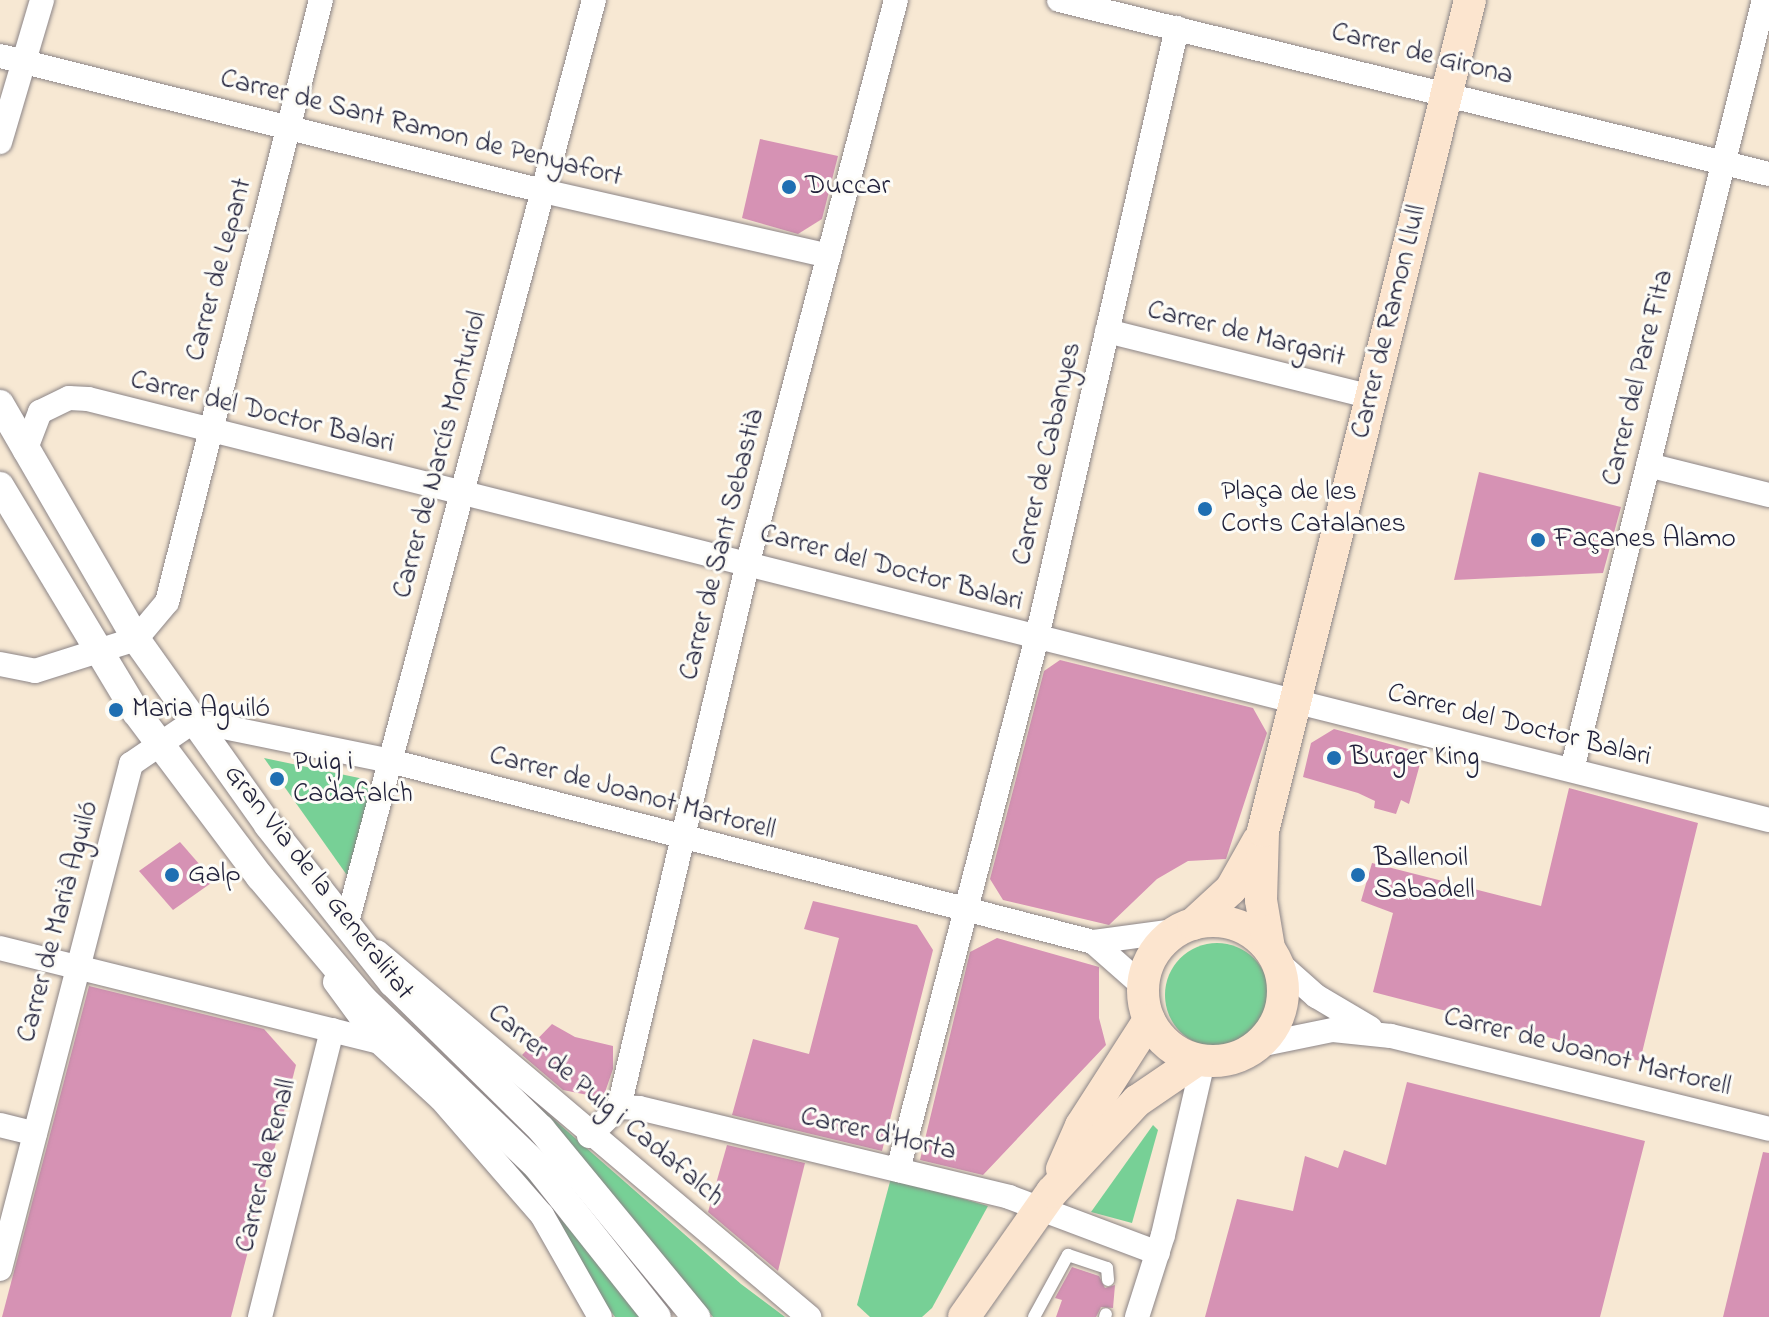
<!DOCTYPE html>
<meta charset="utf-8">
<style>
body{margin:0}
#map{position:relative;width:1769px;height:1317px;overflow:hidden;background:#f7e8d3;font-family:"Indie Flower",sans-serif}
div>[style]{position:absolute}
.green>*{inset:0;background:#77d096}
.round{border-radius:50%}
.building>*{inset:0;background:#d692b4}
.roads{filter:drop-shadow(0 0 2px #8c8587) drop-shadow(0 0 2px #8c8587)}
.service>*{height:12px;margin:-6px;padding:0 6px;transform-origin:6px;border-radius:6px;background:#fff}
.minor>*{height:24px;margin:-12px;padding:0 12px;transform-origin:12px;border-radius:12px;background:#fff}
.tertiary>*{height:28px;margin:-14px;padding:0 14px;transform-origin:14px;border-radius:14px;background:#fff}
.secondary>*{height:32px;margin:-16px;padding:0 16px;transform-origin:16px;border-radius:16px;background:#fce5cf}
.secondary>.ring{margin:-16px;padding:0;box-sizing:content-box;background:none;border:32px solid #fce5cf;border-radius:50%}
.dots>*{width:22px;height:22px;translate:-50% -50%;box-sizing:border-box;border:4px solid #fdfcf7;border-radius:50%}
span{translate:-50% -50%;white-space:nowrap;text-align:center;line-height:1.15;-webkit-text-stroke:6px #fdfcf7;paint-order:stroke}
.street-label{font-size:28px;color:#22223b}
.poi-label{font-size:28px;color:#22223b}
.left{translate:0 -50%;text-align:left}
</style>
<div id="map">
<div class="green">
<div style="clip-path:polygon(264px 758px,364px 779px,371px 786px,349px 878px)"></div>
<div class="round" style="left:1165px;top:943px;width:104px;height:104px"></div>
<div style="clip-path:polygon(517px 1087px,741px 1284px,785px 1317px,713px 1317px)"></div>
<div style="clip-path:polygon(467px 1111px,549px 1195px,643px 1317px,615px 1317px)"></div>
<div style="clip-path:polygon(1153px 1125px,1158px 1130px,1132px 1223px,1091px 1212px)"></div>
<div style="clip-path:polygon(891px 1178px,988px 1206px,932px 1308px,922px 1317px,870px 1317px,857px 1305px)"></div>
</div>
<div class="building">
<div style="clip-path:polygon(760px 139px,838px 156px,822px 219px,798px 234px,742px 218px)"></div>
<div style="clip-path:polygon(1479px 472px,1621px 507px,1603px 573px,1454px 580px)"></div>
<div style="clip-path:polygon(1060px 660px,1253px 708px,1267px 733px,1226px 859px,1188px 861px,1157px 879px,1109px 925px,1003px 900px,990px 879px,1044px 671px)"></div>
<div style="clip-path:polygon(1334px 729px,1423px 753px,1409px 804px,1401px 800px,1396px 814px,1374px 808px,1375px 801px,1358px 793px,1303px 777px,1311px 743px)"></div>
<div style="clip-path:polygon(1569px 788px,1698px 823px,1640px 1061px,1373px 992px,1393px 913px,1361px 901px,1372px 863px,1541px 906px)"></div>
<div style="clip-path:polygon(180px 842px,214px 881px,173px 910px,139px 871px)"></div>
<div style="clip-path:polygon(813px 901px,917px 925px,933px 950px,882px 1151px,732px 1115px,753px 1039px,809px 1054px,839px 938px,804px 929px)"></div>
<div style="clip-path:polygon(997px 938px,1099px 967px,1099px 1018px,1106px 1045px,983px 1175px,920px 1160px,970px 952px)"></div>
<div style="clip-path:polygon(89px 986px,264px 1029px,296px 1065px,231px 1317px,2px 1317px)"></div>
<div style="clip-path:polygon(552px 1024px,575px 1037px,613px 1046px,613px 1069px,603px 1098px,563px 1090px,522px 1055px)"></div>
<div style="clip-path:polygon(1407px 1082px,1645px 1141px,1600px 1317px,1205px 1317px,1237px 1199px,1293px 1211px,1305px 1156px,1338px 1168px,1344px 1150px,1386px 1165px)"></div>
<div style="clip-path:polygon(727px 1145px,805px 1163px,778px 1271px,708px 1212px)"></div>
<div style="clip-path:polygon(1763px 1152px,1769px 1153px,1769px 1317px,1723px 1317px)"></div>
<div style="clip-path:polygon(1072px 1267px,1099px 1276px,1105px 1288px,1115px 1285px,1113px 1308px,1101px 1307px,1096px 1317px,1056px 1317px,1062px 1300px,1055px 1298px)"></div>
</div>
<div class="roads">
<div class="service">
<div style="left:1034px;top:1317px;width:71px;rotate:-61.3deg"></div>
<div style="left:1068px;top:1255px;width:41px;rotate:18.4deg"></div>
<div style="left:1107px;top:1268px;width:12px;rotate:85deg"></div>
<div style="left:1105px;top:1317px;width:3px;rotate:-72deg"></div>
</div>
<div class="minor">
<div style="left:1059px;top:0;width:731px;rotate:13.77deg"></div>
<div style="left:0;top:56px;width:560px;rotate:13.96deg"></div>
<div style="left:543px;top:191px;width:293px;rotate:12.8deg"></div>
<div style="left:0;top:142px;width:148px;rotate:-73.5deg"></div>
<div style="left:1107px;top:331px;width:272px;rotate:14deg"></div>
<div style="left:25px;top:451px;width:42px;rotate:-69deg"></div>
<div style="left:40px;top:412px;width:32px;rotate:-26deg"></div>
<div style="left:69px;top:398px;width:19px;rotate:3deg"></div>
<div style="left:88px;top:399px;width:1733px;rotate:14.06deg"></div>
<div style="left:1648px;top:465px;width:125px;rotate:13.9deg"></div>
<div style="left:0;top:664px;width:36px;rotate:11deg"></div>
<div style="left:35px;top:671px;width:106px;rotate:-17.6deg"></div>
<div style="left:136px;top:639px;width:48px;rotate:-50deg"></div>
<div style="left:167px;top:602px;width:621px;rotate:-75.65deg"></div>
<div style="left:1572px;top:770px;width:794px;rotate:-76deg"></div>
<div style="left:346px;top:926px;width:959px;rotate:-75.01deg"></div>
<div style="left:1093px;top:942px;width:67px;rotate:41.3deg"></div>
<div style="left:0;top:948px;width:390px;rotate:13.9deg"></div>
<div style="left:377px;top:952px;width:566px;rotate:40.19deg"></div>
<div style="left:1281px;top:965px;width:47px;rotate:41.5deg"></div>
<div style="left:1316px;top:996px;width:63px;rotate:30.7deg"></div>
<div style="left:335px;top:982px;width:74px;rotate:53.7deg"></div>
<div style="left:379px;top:1042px;width:84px;rotate:42.6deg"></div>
<div style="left:441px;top:1099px;width:154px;rotate:49deg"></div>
<div style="left:542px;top:1215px;width:117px;rotate:60.4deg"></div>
<div style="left:1259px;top:1045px;width:76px;rotate:-11.5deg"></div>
<div style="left:1333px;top:1030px;width:58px;rotate:5.9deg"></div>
<div style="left:1391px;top:1036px;width:389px;rotate:13.8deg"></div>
<div style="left:619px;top:1107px;width:560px;rotate:-76.68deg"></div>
<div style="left:748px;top:562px;width:581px;rotate:-75.25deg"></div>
<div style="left:0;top:1125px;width:36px;rotate:14deg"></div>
<div style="left:589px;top:1136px;width:42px;rotate:-44deg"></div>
<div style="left:619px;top:1107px;width:20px;rotate:3deg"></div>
<div style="left:639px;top:1108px;width:381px;rotate:13.5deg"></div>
<div style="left:1009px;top:1197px;width:159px;rotate:20.6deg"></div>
<div style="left:898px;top:1170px;width:551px;rotate:-75.38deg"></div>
<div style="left:1037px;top:637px;width:625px;rotate:-77.05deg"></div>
<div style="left:0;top:1269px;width:522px;rotate:-75.46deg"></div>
<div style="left:131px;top:764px;width:76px;rotate:-34.3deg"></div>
<div style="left:194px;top:721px;width:200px;rotate:11.5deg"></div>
<div style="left:390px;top:761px;width:726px;rotate:14.44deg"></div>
<div style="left:1093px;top:942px;width:82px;rotate:-7.7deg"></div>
<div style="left:260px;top:1317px;width:296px;rotate:-75.9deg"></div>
<div style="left:1137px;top:1317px;width:86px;rotate:-72.4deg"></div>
<div style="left:1163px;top:1235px;width:178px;rotate:-77deg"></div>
</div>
<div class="tertiary">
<div style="left:0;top:404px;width:272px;rotate:59.9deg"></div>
<div style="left:136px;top:639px;width:228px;rotate:54.6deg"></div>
<div style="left:268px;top:825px;width:201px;rotate:51.7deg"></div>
<div style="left:393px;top:983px;width:208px;rotate:44.6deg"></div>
<div style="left:541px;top:1129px;width:244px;rotate:50.5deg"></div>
<div style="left:0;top:486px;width:264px;rotate:59deg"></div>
<div style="left:136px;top:712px;width:206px;rotate:53.1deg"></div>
<div style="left:260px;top:877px;width:161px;rotate:49.8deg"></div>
<div style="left:364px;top:1000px;width:241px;rotate:43.8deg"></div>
<div style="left:538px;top:1167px;width:191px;rotate:51.6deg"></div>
</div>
<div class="secondary">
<div class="ring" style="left:1143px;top:921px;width:108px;height:108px"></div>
<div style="left:1193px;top:924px;width:52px;rotate:-42.6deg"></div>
<div style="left:1231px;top:889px;width:55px;rotate:-60.6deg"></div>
<div style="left:1269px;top:948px;width:49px;rotate:-99.5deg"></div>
<div style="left:1261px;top:900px;width:69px;rotate:-88.3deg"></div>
<div style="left:1263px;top:831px;width:856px;rotate:-76.01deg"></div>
<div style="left:1062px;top:1169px;width:47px;rotate:-66.2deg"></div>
<div style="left:1081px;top:1126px;width:126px;rotate:-57.3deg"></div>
<div style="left:964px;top:1317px;width:153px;rotate:-54.9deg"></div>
<div style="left:1052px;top:1192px;width:125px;rotate:-47deg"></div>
<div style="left:1137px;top:1101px;width:73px;rotate:-34.3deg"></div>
</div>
</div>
<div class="dots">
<div style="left:789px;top:187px;background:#1f6fb2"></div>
<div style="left:1205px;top:509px;background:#1f6fb2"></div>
<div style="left:1538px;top:540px;background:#1f6fb2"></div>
<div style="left:116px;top:710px;background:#1f6fb2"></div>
<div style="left:1334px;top:758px;background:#1f6fb2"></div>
<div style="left:277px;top:779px;background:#1f6fb2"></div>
<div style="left:172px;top:875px;background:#1f6fb2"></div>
<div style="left:1358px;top:875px;background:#1f6fb2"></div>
</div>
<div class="street-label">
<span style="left:1422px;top:55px;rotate:14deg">Carrer de Girona</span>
<span style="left:421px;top:129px;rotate:14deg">Carrer de Sant Ramon de Penyafort</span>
<span style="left:220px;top:270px;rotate:-75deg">Carrer de Lepant</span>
<span style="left:1390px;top:322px;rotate:-76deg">Carrer de Ramon Llull</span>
<span style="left:1246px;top:335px;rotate:14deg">Carrer de Margarit</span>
<span style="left:1639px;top:378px;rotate:-76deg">Carrer del Pare Fita</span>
<span style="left:262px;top:413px;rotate:14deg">Carrer del Doctor Balari</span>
<span style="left:1048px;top:454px;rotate:-77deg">Carrer de Cabanyes</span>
<span style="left:441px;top:455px;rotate:-75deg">Carrer de Narcís Monturiol</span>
<span style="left:723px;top:545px;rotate:-76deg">Carrer de Sant Sebastià</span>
<span style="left:891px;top:569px;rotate:15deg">Carrer del Doctor Balari</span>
<span style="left:1519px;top:726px;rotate:14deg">Carrer del Doctor Balari</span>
<span style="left:632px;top:794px;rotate:15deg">Carrer de Joanot Martorell</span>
<span style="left:318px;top:883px;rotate:52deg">Gran Via de la Generalitat</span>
<span style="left:59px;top:922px;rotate:-75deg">Carrer de Marià Aguiló</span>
<span style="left:1587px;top:1053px;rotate:14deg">Carrer de Joanot Martorell</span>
<span style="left:605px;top:1106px;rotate:40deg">Carrer de Puig i Cadafalch</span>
<span style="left:878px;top:1135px;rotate:13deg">Carrer d'Horta</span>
<span style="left:267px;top:1166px;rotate:-76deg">Carrer de Renall</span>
</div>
<div class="poi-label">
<span class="left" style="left:805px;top:187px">Duccar</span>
<span class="left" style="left:1221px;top:509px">Plaça de les<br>Corts Catalanes</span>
<span class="left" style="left:1554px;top:540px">Façanes Alamo</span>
<span class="left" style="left:132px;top:710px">Maria Aguiló</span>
<span class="left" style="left:1350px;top:758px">Burger King</span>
<span class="left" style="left:293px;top:779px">Puig i<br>Cadafalch</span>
<span class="left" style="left:1374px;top:875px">Ballenoil<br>Sabadell</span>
<span class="left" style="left:188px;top:875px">Galp</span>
</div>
</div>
